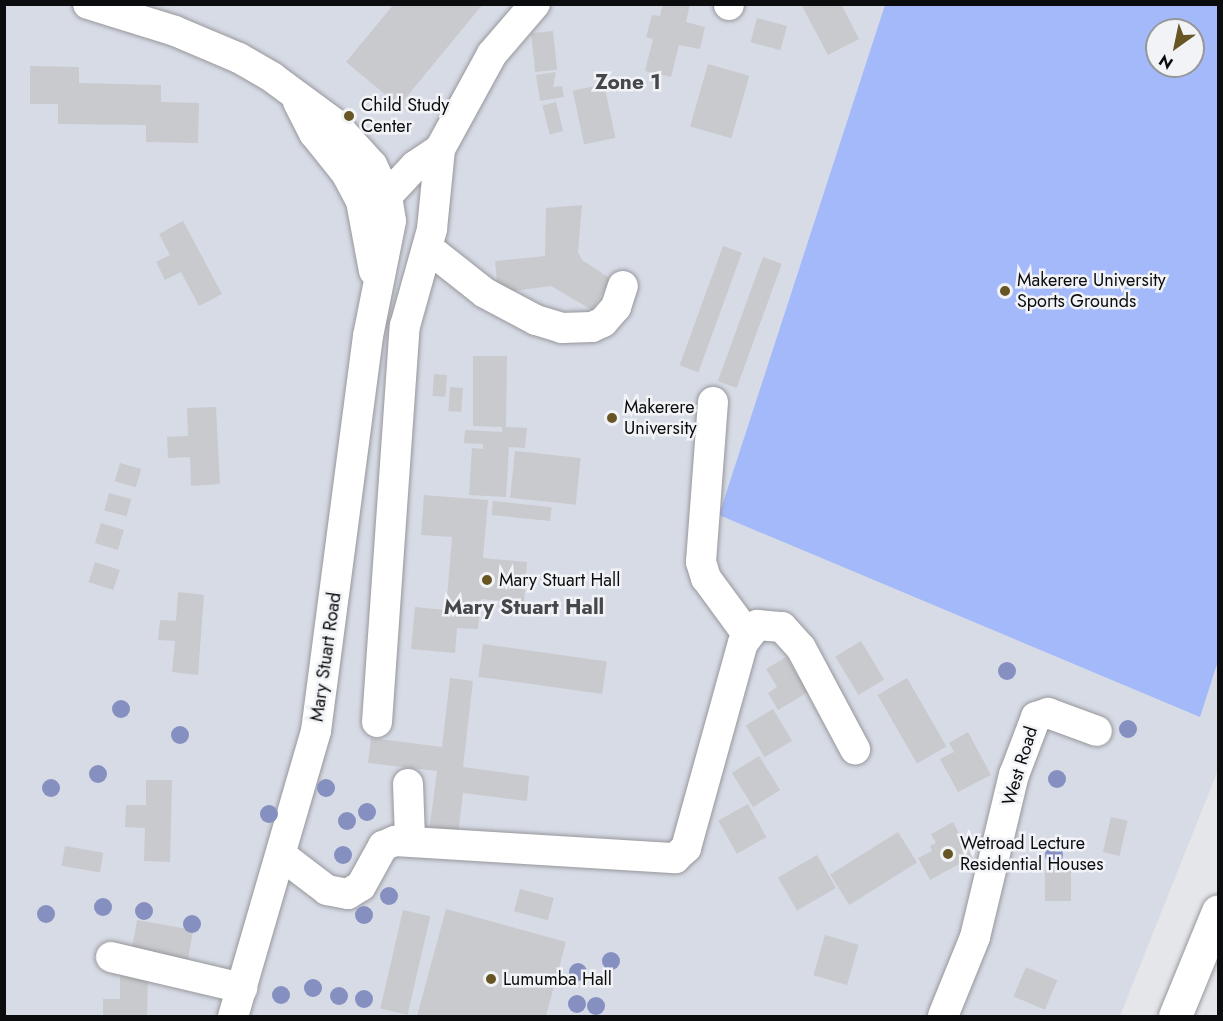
<!DOCTYPE html>
<style>
body{margin:0}
#map{position:relative;width:1223px;height:1021px;overflow:hidden;background:#e5e6ea;font-family:Jost,sans-serif}
div>[style]{position:absolute}
.built>*{inset:0;background:#d7dbe6}
.green>*{inset:0;background:#a3b9fa}
.building>*{inset:0;background:#c9cace;transform-origin:0 0}
.roads{filter:drop-shadow(0 0 2px #96979a) drop-shadow(0 0 2px #96979a)}
.minor>*{height:30px;margin:-15px;padding:0 15px;transform-origin:15px;border-radius:15px;background:#fff}
.major>*{height:33px;margin:-16.5px;padding:0 16.5px;transform-origin:16.5px;border-radius:16.5px;background:#fff}
.trees>*{width:18px;height:18px;margin:-9px;border-radius:50%;background:#8590c1}
.dots>*{width:16px;height:16px;translate:-50% -50%;box-sizing:border-box;border:3px solid #f2f3f7;border-radius:50%}
span{translate:-50% -50%;white-space:nowrap;text-align:center;line-height:1.15;-webkit-text-stroke:5px #f2f3f7;paint-order:stroke}
.poi-label{font-size:18px;color:#0b0c0d}
.left{translate:0 -50%;text-align:left}
.street-label{font-size:18px;color:#0b0c0d}
.quarter-label{font-size:21px;color:#46474a;font-weight:700}
.frame{position:absolute;inset:0;border:6px solid #0b0c0d;pointer-events:none}
.north{position:absolute;left:1145px;top:18px;width:60px;height:60px;box-sizing:border-box;background:#f2f3f7;border:2px solid #969799;border-radius:50%;rotate:213deg;font-size:16px;font-weight:700;line-height:24px;text-align:center;color:#0b0c0d}
.north::after{content:'';display:block;margin:auto;width:21px;height:27px;background:#675624;clip-path:polygon(50% 0,100% 100%,50% 72%,0 100%)}
</style>
<div id="map">
<div class="built">
<div style="clip-path:polygon(evenodd,5px 5px,1218px 5px,1218px 770px,1120px 1016px,5px 1016px,5px 5px,1157px 30px,1193px 30px,1193px 66px,1157px 66px,1157px 30px)"></div>
</div>
<div class="green">
<div style="clip-path:polygon(evenodd,885px 5px,1218px 5px,1218px 661px,1200px 717px,719px 515px,885px 5px,1157px 30px,1193px 30px,1193px 66px,1157px 66px,1157px 30px)"></div>
</div>
<div class="building">
<div style="clip-path:polygon(394px 4px,483px 4px,399px 106px,346px 62px)"></div>
<div style="clip-path:polygon(663px 4px,690px 4px,686px 22px,705px 27px,700px 49px,679px 45px,671px 77px,645px 71px,653px 39px,646px 37px,652px 15px,660px 16px)"></div>
<div style="clip-path:polygon(801px 4px,841px 4px,859px 39px,828px 55px)"></div>
<div style="left:757px;top:18px;width:31px;height:25px;rotate:15deg"></div>
<div style="left:553px;top:31px;width:39px;height:22px;rotate:84deg"></div>
<div style="left:708px;top:64px;width:43px;height:65px;rotate:16deg"></div>
<div style="clip-path:polygon(30px 66px,79px 67px,79px 83px,161px 85px,161px 102px,199px 103px,198px 143px,146px 142px,146px 125px,58px 124px,58px 104px,30px 104px)"></div>
<div style="clip-path:polygon(556px 72px,553px 87px,562px 86px,564px 97px,540px 101px,536px 75px)"></div>
<div style="left:604px;top:84px;width:55px;height:32px;rotate:78deg"></div>
<div style="left:556px;top:102px;width:30px;height:14px;rotate:76deg"></div>
<div style="clip-path:polygon(582px 205px,578px 252px,582px 260px,611px 279px,592px 310px,551px 286px,498px 293px,495px 261px,545px 256px,546px 208px)"></div>
<div style="clip-path:polygon(183px 221px,222px 294px,199px 306px,181px 272px,165px 280px,156px 262px,170px 255px,159px 234px)"></div>
<div style="left:723px;top:246px;width:20px;height:127px;rotate:20deg"></div>
<div style="left:763px;top:257px;width:20px;height:132px;rotate:20deg"></div>
<div style="clip-path:polygon(473px 356px,507px 356px,506px 427px,527px 428px,525px 448px,509px 447px,506px 497px,469px 495px,472px 448px,483px 449px,483px 444px,464px 443px,465px 430px,502px 432px,502px 427px,473px 426px)"></div>
<div style="left:434px;top:374px;width:13px;height:22px;rotate:4deg"></div>
<div style="left:450px;top:387px;width:13px;height:24px;rotate:4deg"></div>
<div style="clip-path:polygon(216px 407px,220px 484px,191px 486px,190px 457px,168px 458px,167px 437px,188px 436px,187px 408px)"></div>
<div style="left:515px;top:451px;width:66px;height:47px;rotate:6deg"></div>
<div style="left:120px;top:463px;width:22px;height:19px;rotate:16deg"></div>
<div style="left:109px;top:493px;width:23px;height:18px;rotate:15deg"></div>
<div style="clip-path:polygon(424px 495px,488px 500px,483px 558px,527px 562px,524px 603px,481px 599px,478px 629px,457px 628px,455px 653px,411px 649px,415px 607px,446px 610px,452px 537px,421px 535px)"></div>
<div style="left:493px;top:501px;width:59px;height:14px;rotate:6deg"></div>
<div style="left:101px;top:523px;width:24px;height:21px;rotate:17deg"></div>
<div style="left:95px;top:562px;width:26px;height:21px;rotate:18deg"></div>
<div style="clip-path:polygon(178px 592px,204px 595px,198px 675px,172px 672px,175px 641px,158px 640px,160px 620px,176px 621px)"></div>
<div style="left:861px;top:641px;width:45px;height:30px;rotate:59deg"></div>
<div style="left:483px;top:644px;width:125px;height:33px;rotate:8deg"></div>
<div style="clip-path:polygon(786px 657px,808px 692px,778px 710px,768px 693px,777px 687px,766px 669px)"></div>
<div style="clip-path:polygon(450px 678px,473px 681px,463px 767px,529px 776px,527px 801px,463px 793px,458px 835px,429px 832px,437px 771px,368px 763px,371px 738px,442px 747px)"></div>
<div style="left:907px;top:678px;width:79px;height:34px;rotate:60deg"></div>
<div style="left:773px;top:709px;width:37px;height:32px;rotate:59deg"></div>
<div style="clip-path:polygon(968px 732px,991px 775px,958px 792px,940px 759px,954px 752px,949px 743px)"></div>
<div style="left:759px;top:756px;width:40px;height:32px;rotate:58deg"></div>
<div style="clip-path:polygon(146px 780px,172px 780px,170px 862px,144px 861px,145px 828px,125px 827px,126px 805px,146px 805px)"></div>
<div style="left:748px;top:804px;width:38px;height:34px;rotate:61deg"></div>
<div style="left:1111px;top:817px;width:17px;height:36px;rotate:13deg"></div>
<div style="clip-path:polygon(953px 822px,972px 857px,930px 880px,918px 858px,932px 851px,930px 846px,936px 843px,931px 834px)"></div>
<div style="left:898px;top:832px;width:36px;height:80px;rotate:58deg"></div>
<div style="left:65px;top:846px;width:39px;height:20px;rotate:10deg"></div>
<div style="left:817px;top:855px;width:38px;height:45px;rotate:60deg"></div>
<div style="left:1045px;top:870px;width:26px;height:31px"></div>
<div style="left:520px;top:889px;width:35px;height:23px;rotate:15deg"></div>
<div style="clip-path:polygon(446px 909px,566px 942px,546px 1016px,417px 1016px)"></div>
<div style="left:403px;top:910px;width:28px;height:101px;rotate:13deg"></div>
<div style="left:137px;top:920px;width:57px;height:36px;rotate:10deg"></div>
<div style="left:825px;top:935px;width:35px;height:42px;rotate:16deg"></div>
<div style="left:1026px;top:967px;width:34px;height:32px;rotate:23deg"></div>
<div style="clip-path:polygon(120px 974px,148px 974px,147px 1016px,103px 1016px,103px 999px,120px 999px)"></div>
</div>
<div class="roads">
<div class="minor">
<div style="left:88px;top:4px;width:91px;rotate:17.2deg"></div>
<div style="left:175px;top:31px;width:69px;rotate:22.9deg"></div>
<div style="left:239px;top:58px;width:39px;rotate:30deg"></div>
<div style="left:273px;top:78px;width:76px;rotate:36.4deg"></div>
<div style="left:334px;top:123px;width:57px;rotate:47.9deg"></div>
<div style="left:372px;top:165px;width:34px;rotate:64deg"></div>
<div style="left:387px;top:196px;width:25px;rotate:81deg"></div>
<div style="left:391px;top:221px;width:117px;rotate:101.3deg"></div>
<div style="left:368px;top:336px;width:398px;rotate:97.5deg"></div>
<div style="left:316px;top:731px;width:297px;rotate:106.2deg"></div>
<div style="left:729px;top:5px;width:1px;rotate:-90deg"></div>
<div style="left:298px;top:102px;width:35px;rotate:63deg"></div>
<div style="left:314px;top:133px;width:51px;rotate:51.3deg"></div>
<div style="left:346px;top:173px;width:32px;rotate:62deg"></div>
<div style="left:361px;top:201px;width:71px;rotate:79.5deg"></div>
<div style="left:361px;top:201px;width:26px;rotate:-11deg"></div>
<div style="left:387px;top:196px;width:41px;rotate:-47deg"></div>
<div style="left:415px;top:166px;width:30px;rotate:-34deg"></div>
<div style="left:440px;top:149px;width:108px;rotate:-61.3deg"></div>
<div style="left:492px;top:54px;width:66px;rotate:-49.3deg"></div>
<div style="left:428px;top:248px;width:73px;rotate:38.3deg"></div>
<div style="left:485px;top:293px;width:58px;rotate:27.9deg"></div>
<div style="left:536px;top:320px;width:27px;rotate:17deg"></div>
<div style="left:562px;top:328px;width:30px;rotate:-2deg"></div>
<div style="left:592px;top:327px;width:12px;rotate:-24deg"></div>
<div style="left:603px;top:322px;width:20px;rotate:-49deg"></div>
<div style="left:616px;top:307px;width:22px;rotate:-72deg"></div>
<div style="left:713px;top:402px;width:160px;rotate:94.3deg"></div>
<div style="left:701px;top:562px;width:17px;rotate:73deg"></div>
<div style="left:706px;top:578px;width:69px;rotate:53.8deg"></div>
<div style="left:377px;top:722px;width:397px;rotate:-86deg"></div>
<div style="left:405px;top:326px;width:101px;rotate:-74.4deg"></div>
<div style="left:432px;top:229px;width:80px;rotate:-84.3deg"></div>
<div style="left:408px;top:784px;width:55px;rotate:87.9deg"></div>
<div style="left:281px;top:855px;width:58px;rotate:37.3deg"></div>
<div style="left:327px;top:890px;width:21px;rotate:11deg"></div>
<div style="left:348px;top:894px;width:15px;rotate:-32deg"></div>
<div style="left:361px;top:886px;width:46px;rotate:-61.2deg"></div>
<div style="left:383px;top:846px;width:13px;rotate:-23deg"></div>
<div style="left:395px;top:841px;width:281px;rotate:3.5deg"></div>
<div style="left:675px;top:858px;width:15px;rotate:-42deg"></div>
<div style="left:686px;top:848px;width:213px;rotate:-74.5deg"></div>
<div style="left:743px;top:643px;width:23px;rotate:-52deg"></div>
<div style="left:757px;top:625px;width:25px;rotate:5deg"></div>
<div style="left:782px;top:627px;width:28px;rotate:48deg"></div>
<div style="left:801px;top:648px;width:115px;rotate:61.9deg"></div>
<div style="left:111px;top:957px;width:135px;rotate:13.3deg"></div>
<div style="left:943px;top:1016px;width:85px;rotate:-67.9deg"></div>
<div style="left:975px;top:937px;width:167px;rotate:-76.5deg"></div>
<div style="left:1014px;top:775px;width:62px;rotate:-69.2deg"></div>
<div style="left:1036px;top:717px;width:13px;rotate:-18deg"></div>
<div style="left:1048px;top:713px;width:52px;rotate:20.2deg"></div>
</div>
<div class="major">
<div style="left:1175px;top:1016px;width:113px;rotate:-67.7deg"></div>
</div>
</div>
<div class="trees">
<div style="left:1007px;top:671px"></div>
<div style="left:121px;top:709px"></div>
<div style="left:1128px;top:729px"></div>
<div style="left:180px;top:735px"></div>
<div style="left:98px;top:774px"></div>
<div style="left:1057px;top:779px"></div>
<div style="left:51px;top:788px"></div>
<div style="left:326px;top:788px"></div>
<div style="left:367px;top:812px"></div>
<div style="left:269px;top:814px"></div>
<div style="left:347px;top:821px"></div>
<div style="left:343px;top:855px"></div>
<div style="left:1054px;top:855px"></div>
<div style="left:389px;top:896px"></div>
<div style="left:103px;top:907px"></div>
<div style="left:144px;top:911px"></div>
<div style="left:46px;top:914px"></div>
<div style="left:364px;top:915px"></div>
<div style="left:192px;top:924px"></div>
<div style="left:611px;top:961px"></div>
<div style="left:578px;top:972px"></div>
<div style="left:313px;top:988px"></div>
<div style="left:281px;top:995px"></div>
<div style="left:339px;top:996px"></div>
<div style="left:364px;top:999px"></div>
<div style="left:577px;top:1004px"></div>
<div style="left:596px;top:1006px"></div>
</div>
<div class="dots">
<div style="left:349px;top:116px;background:#675624"></div>
<div style="left:1005px;top:291px;background:#675624"></div>
<div style="left:612px;top:418px;background:#675624"></div>
<div style="left:487px;top:580px;background:#675624"></div>
<div style="left:948px;top:854px;background:#675624"></div>
<div style="left:491px;top:979px;background:#675624"></div>
</div>
<div class="poi-label">
<span class="left" style="left:361px;top:116px">Child Study<br>Center</span>
<span class="left" style="left:1017px;top:291px">Makerere University<br>Sports Grounds</span>
<span class="left" style="left:624px;top:418px">Makerere<br>University</span>
<span class="left" style="left:499px;top:580px">Mary Stuart Hall</span>
<span class="left" style="left:960px;top:854px">Wetroad Lecture<br>Residential Houses</span>
<span class="left" style="left:503px;top:979px">Lumumba Hall</span>
</div>
<div class="street-label">
<span style="left:326px;top:657px;rotate:-82deg">Mary Stuart Road</span>
<span style="left:1020px;top:766px;rotate:-73deg">West Road</span>
</div>
<div class="quarter-label">
<span style="left:628px;top:82px">Zone 1</span>
<span style="left:524px;top:607px">Mary Stuart Hall</span>
</div>
<div class="frame"></div>
<div class="north">N</div>
</div>
